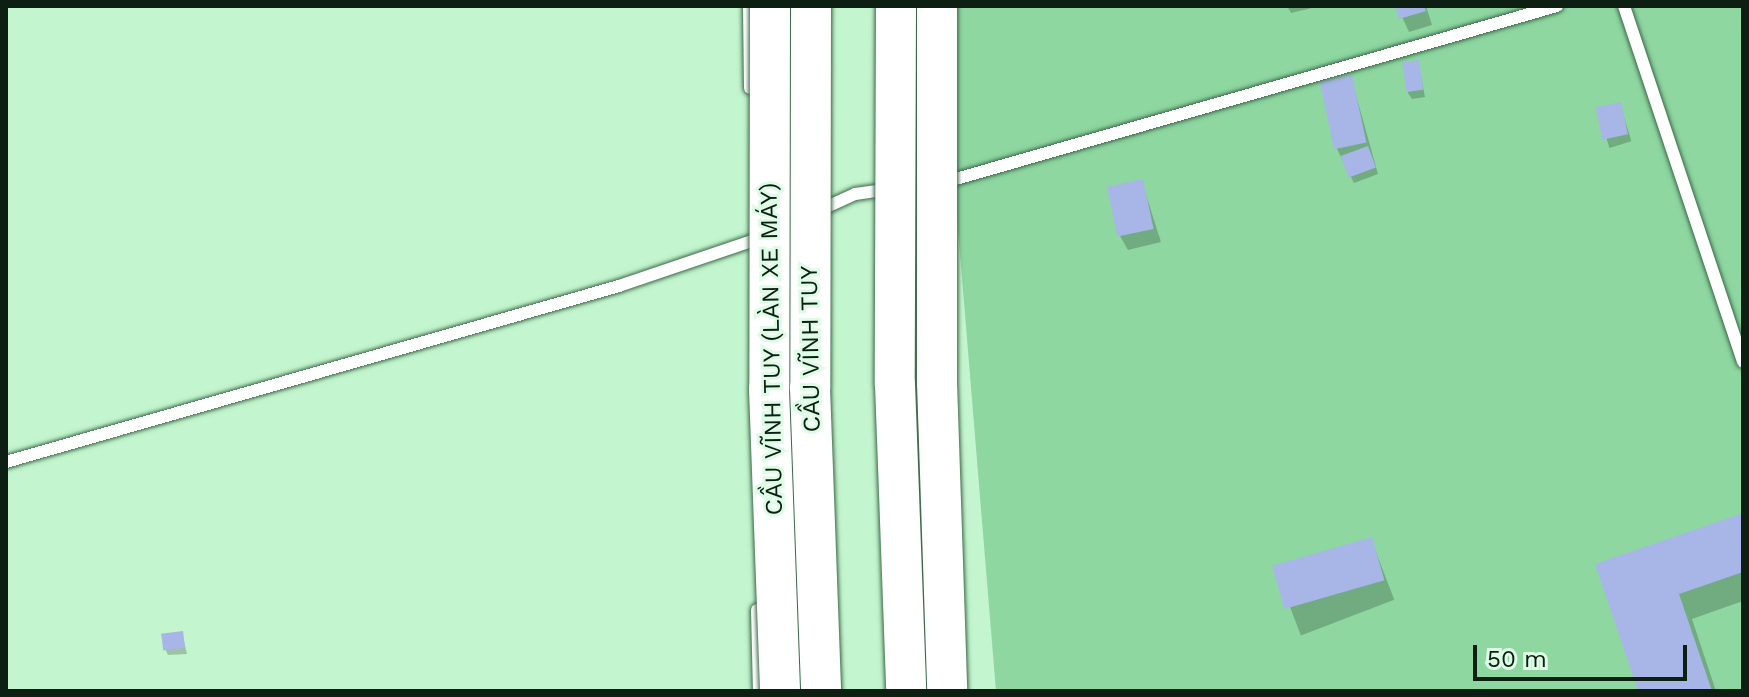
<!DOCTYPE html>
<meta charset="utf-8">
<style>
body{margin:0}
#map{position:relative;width:1749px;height:697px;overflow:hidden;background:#c3f5ce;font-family:"Work Sans",sans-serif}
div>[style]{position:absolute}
.green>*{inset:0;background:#8ed7a1}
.shadow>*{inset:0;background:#0003;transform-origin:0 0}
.building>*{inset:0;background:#a7b6e7;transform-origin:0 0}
.roads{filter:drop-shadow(0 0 2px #3b6948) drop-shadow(0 0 2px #3b6948)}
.service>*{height:12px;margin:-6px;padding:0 6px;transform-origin:6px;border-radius:6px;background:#fff}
.bridges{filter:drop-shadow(0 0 2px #3b6948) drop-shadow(0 0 2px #3b6948)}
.trunk-bridge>*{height:40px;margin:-20px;padding:0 20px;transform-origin:20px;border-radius:20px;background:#fff}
span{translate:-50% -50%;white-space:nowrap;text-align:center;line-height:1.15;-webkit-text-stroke:6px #defce5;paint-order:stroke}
.street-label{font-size:24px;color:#0c1f12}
.frame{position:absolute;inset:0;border:8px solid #0c1f12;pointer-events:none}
.scale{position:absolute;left:1473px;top:645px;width:214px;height:36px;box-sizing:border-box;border:4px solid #0c1f12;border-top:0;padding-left:10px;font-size:24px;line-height:28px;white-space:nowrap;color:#0c1f12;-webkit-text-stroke:6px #defce5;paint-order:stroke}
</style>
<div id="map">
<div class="green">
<div style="clip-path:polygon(956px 6px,1743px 6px,1743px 691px,996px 691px,954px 181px)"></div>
</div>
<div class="shadow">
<div style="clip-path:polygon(1287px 6px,1312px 6px,1312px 8px,1291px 13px)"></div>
<div style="clip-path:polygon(1397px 6px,1426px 6px,1432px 25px,1409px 32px)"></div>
<div style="clip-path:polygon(1418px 62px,1425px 97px,1412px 99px,1408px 93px)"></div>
<div style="clip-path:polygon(1351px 77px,1378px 174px,1354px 183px,1337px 149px)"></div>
<div style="left:1620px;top:104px;width:39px;height:23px;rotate:73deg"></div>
<div style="clip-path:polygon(1142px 182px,1161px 242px,1128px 250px,1120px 236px)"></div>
<div style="clip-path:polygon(1743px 515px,1743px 601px,1692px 619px,1716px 691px,1640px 691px,1597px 565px)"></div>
<div style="left:1371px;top:539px;width:65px;height:100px;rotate:69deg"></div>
<div style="clip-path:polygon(182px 633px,187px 654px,168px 655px,165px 649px)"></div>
</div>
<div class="building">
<div style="clip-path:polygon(1395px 6px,1424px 6px,1426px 11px,1399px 19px)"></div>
<div style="left:1419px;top:60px;width:30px;height:17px;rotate:82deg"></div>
<div style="left:1352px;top:75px;width:69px;height:33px;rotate:78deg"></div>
<div style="left:1621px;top:102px;width:33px;height:26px;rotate:78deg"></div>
<div style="left:1368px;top:146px;width:23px;height:29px;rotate:70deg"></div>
<div style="left:1143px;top:179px;width:51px;height:37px;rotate:78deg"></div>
<div style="clip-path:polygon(1743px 513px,1743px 572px,1679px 594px,1712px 691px,1638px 691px,1595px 564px)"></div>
<div style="left:1372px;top:537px;width:45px;height:104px;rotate:74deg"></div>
<div style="left:183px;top:631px;width:17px;height:22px;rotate:83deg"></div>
</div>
<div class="roads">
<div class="service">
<div style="left:749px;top:6px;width:82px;rotate:89.3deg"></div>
<div style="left:1624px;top:6px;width:375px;rotate:71.5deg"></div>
<div style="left:942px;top:183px;width:640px;rotate:-16.06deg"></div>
<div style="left:6px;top:462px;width:638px;rotate:-16.02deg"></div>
<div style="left:619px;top:286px;width:140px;rotate:-18.7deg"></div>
<div style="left:752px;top:241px;width:113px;rotate:-24.5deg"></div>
<div style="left:855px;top:194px;width:37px;rotate:-8deg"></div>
<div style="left:757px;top:610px;width:81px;rotate:88.6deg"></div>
</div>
</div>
<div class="bridges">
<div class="trunk-bridge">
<div style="left:770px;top:6px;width:383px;rotate:90.1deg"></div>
<div style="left:769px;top:389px;width:302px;rotate:87.9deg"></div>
<div style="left:811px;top:6px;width:382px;rotate:90.1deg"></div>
<div style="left:810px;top:388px;width:303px;rotate:87.9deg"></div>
<div style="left:896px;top:6px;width:378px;rotate:90.2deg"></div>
<div style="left:895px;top:384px;width:307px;rotate:87.9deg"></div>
<div style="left:937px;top:6px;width:376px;rotate:90deg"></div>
<div style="left:937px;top:382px;width:309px;rotate:88.1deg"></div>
</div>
</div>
<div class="street-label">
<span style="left:772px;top:349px;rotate:-91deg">CẦU VĨNH TUY (LÀN XE MÁY)</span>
<span style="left:811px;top:349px;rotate:-91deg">CẦU VĨNH TUY</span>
</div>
<div class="frame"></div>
<div class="scale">50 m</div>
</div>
